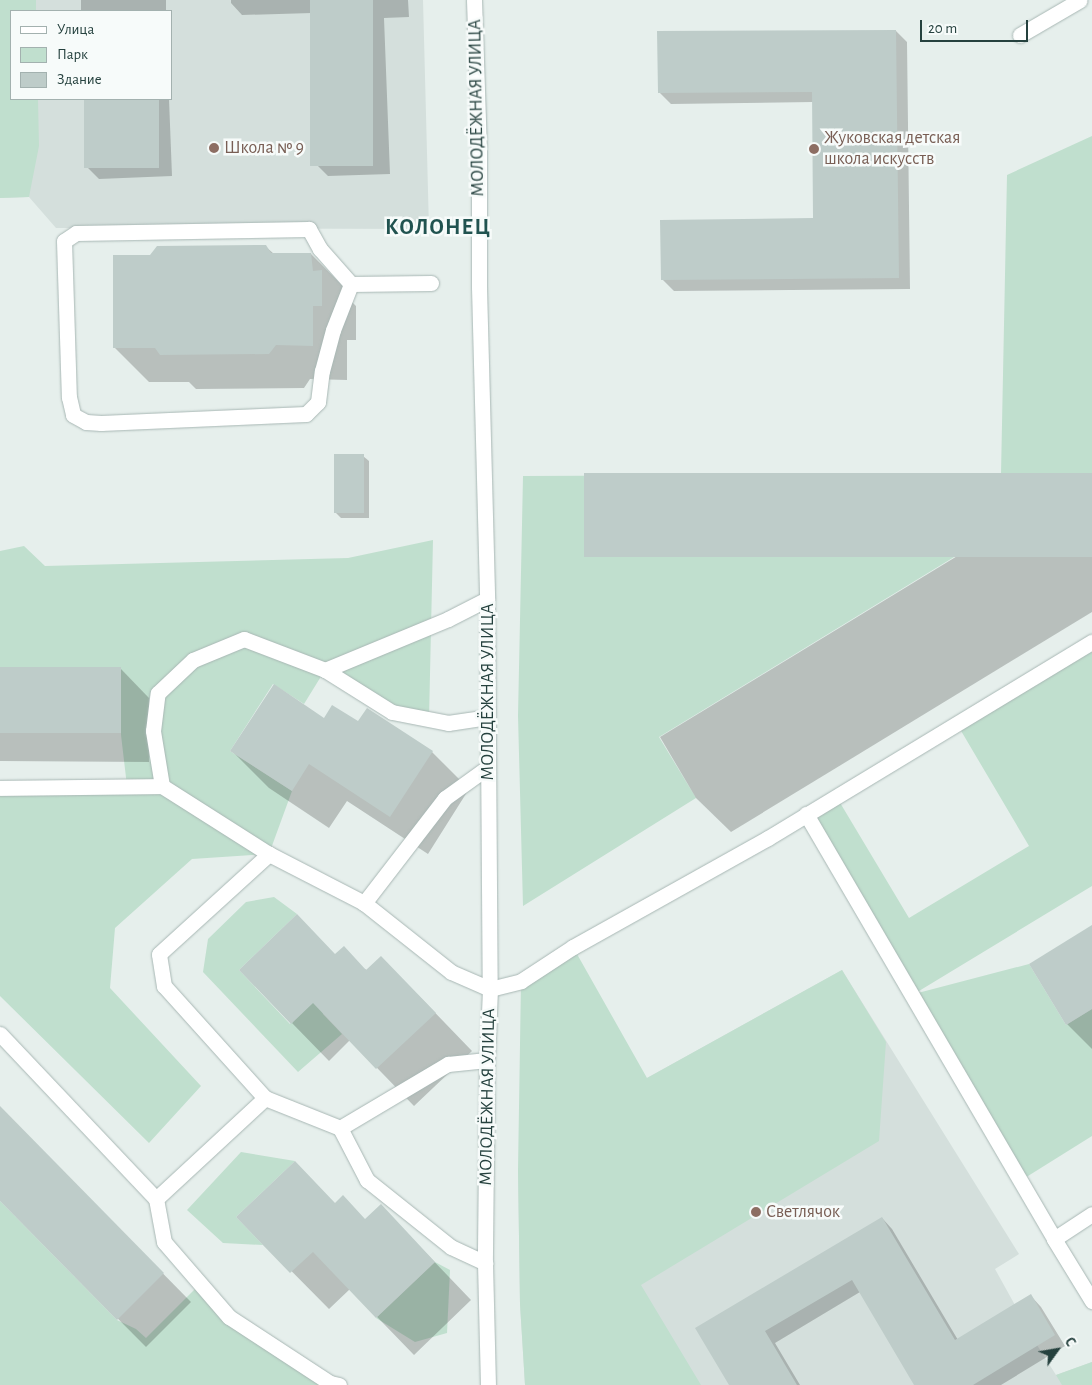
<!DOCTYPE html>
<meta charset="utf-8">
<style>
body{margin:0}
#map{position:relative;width:1092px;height:1385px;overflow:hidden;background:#e6efec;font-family:"Alegreya Sans",sans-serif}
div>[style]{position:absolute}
.built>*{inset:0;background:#d4dfdc}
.green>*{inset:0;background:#c0dfce}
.shadow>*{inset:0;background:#0003;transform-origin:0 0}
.building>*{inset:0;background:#beccc9;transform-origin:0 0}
.roads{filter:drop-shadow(0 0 1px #a8b7b4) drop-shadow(0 0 1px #a8b7b4)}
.lane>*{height:15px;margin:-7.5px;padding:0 7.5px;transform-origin:7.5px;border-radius:7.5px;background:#fff}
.street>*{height:15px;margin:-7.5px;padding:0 7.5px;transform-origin:7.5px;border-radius:7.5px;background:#fff}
.dots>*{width:14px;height:14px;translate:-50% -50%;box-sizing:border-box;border:2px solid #f7fbfa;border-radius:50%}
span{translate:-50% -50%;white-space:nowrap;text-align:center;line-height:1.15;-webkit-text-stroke:5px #f7fbfa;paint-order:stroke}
.street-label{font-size:18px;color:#25413e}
.education-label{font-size:18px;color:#785e54}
.left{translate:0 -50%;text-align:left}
.district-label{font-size:22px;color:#215350;font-weight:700;letter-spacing:1px}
.legend{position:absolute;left:10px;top:10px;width:162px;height:90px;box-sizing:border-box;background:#f7fbfa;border:1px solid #a3b1af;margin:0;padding:6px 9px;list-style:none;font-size:15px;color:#25413e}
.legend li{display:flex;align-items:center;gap:10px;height:25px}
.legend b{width:25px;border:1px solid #a3b1af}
.north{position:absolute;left:1032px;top:1325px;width:50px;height:50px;-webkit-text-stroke:4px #f7fbfa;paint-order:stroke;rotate:58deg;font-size:14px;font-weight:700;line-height:20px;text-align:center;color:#25413e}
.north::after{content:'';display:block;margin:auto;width:18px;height:22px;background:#25413e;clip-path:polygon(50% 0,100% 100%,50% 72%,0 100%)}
.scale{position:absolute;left:920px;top:20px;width:108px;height:22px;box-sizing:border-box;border:2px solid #25413e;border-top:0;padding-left:6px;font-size:15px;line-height:18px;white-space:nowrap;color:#25413e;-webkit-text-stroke:4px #f7fbfa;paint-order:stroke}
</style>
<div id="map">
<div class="built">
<div style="clip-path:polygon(evenodd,0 0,423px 0,429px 229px,56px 228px,29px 197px,0 198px,0 0,11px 11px,171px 11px,171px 99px,11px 99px,11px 11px)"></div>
<div style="clip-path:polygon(842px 970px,1019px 1254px,995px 1269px,1037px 1345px,1056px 1375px,1092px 1362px,1092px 1385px,525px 1385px,520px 1304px,518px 1170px,647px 1078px)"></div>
</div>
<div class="green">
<div style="clip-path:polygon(0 0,36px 0,36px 11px,11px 11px,11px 99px,38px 99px,39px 146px,29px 197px,0 198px)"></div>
<div style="clip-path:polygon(1092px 136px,1092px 473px,659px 737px,696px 798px,523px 906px,518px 716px,523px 476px,1001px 474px,1007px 175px)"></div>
<div style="clip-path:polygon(433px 540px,429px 719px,392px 712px,325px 670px,304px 704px,273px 684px,230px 751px,292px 791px,269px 854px,192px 859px,115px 928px,110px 988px,201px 1086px,149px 1143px,0 996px,0 788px,127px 786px,121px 735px,121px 668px,0 667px,0 551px,24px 546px,45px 566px,348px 558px)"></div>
<div style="clip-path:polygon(1092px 642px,1092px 886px,914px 994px,1029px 964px,1066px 1025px,1092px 1009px,1092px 1136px,1020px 1181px,806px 814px,836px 796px,909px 918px,1029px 846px,957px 724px)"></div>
<div style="clip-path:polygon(274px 897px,297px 914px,239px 970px,290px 1024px,319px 997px,323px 1014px,342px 1034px,298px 1072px,203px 972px,208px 939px,246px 902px)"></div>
<div style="clip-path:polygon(573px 947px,647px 1078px,842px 970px,886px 1042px,879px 1141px,641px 1285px,701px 1385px,525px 1385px,520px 1304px,518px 1170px,521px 981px)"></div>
<div style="clip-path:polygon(241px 1152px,295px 1161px,236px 1217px,263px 1245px,223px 1243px,187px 1210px)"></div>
<div style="clip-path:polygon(0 1201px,117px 1320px,136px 1329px,146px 1338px,200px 1284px,229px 1317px,339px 1385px,0 1385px)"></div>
<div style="clip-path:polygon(435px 1262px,450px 1270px,447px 1333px,415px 1342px,376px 1318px)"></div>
<div style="clip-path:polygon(1092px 1362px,1092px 1385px,1062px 1385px,1056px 1375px)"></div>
</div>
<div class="shadow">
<div style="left:81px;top:0;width:85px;height:11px"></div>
<div style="clip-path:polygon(231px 0,408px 0,409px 17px,384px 18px,390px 174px,328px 176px,317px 165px,312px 13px,242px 15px,231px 3px)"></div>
<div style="clip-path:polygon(896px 31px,907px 42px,910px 289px,674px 291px,662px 279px,814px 220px,813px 102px,671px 104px,659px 92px)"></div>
<div style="clip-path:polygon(85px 99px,169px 99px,172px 176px,99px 179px,87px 167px)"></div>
<div style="clip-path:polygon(265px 246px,274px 254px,311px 254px,345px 288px,346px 296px,356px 306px,356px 340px,347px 340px,347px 380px,310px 379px,304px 388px,196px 389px,189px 382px,149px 382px,114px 347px,150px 256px)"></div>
<div style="clip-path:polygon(363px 456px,369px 461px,369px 518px,341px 518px,336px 513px)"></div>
<div style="clip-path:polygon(1092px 474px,1092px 612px,731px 832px,696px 798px,660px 737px)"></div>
<div style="clip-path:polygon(0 668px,121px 669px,149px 698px,149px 762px,0 761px)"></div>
<div style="clip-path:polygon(325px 720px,359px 723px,432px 752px,469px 789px,428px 854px,347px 801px,329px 828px,269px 788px,232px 751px)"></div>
<div style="clip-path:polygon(1092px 927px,1092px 1049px,1067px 1024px)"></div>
<div style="clip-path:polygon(336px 955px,418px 995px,472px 1051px,414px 1106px,350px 1040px,329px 1061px,292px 1023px)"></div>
<div style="clip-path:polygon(0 1108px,191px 1302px,146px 1347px,0 1200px)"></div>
<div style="clip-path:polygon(336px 1204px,366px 1220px,381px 1206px,471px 1300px,414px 1355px,350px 1289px,329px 1309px,238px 1217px)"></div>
<div style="clip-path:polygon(882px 1218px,892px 1229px,958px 1340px,1031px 1296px,1041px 1307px,1065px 1346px,1001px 1385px,916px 1385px,860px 1292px,775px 1343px,800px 1385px,731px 1385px,697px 1328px)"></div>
</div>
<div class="building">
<div style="left:310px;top:0;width:63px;height:166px"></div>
<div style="clip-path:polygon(896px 30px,899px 278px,661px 280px,660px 220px,813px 218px,812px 92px,658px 93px,657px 31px)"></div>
<div style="left:84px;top:99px;width:75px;height:69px"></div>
<div style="clip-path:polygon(266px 245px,271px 253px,311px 253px,313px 271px,322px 270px,322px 306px,313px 306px,313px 346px,276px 345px,269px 354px,160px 355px,155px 348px,113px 348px,113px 255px,150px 255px,157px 246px)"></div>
<div style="left:364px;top:454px;width:59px;height:30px;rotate:90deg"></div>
<div style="left:1092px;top:473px;width:84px;height:508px;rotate:90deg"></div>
<div style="left:0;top:667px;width:121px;height:66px"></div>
<div style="clip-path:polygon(274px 684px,324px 718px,332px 705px,358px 721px,367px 708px,433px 751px,390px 817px,309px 764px,292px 791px,230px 751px)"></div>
<div style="clip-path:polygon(297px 914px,335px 954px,344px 946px,366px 970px,381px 956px,436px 1013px,376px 1069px,313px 1003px,291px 1024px,239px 970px)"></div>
<div style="clip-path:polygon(1092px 925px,1092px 1009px,1066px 1025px,1029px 964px)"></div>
<div style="clip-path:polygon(0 1106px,164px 1273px,117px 1320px,0 1201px)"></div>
<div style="clip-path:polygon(295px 1161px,335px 1203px,343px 1195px,365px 1219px,381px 1204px,435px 1262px,376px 1318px,313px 1252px,290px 1273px,236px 1217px)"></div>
<div style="clip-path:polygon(882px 1217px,955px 1340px,1031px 1294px,1055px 1335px,973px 1385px,914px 1385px,852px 1280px,765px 1331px,797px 1385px,729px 1385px,695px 1328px)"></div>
</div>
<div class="roads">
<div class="lane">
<div style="left:1020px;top:35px;width:69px;rotate:-30.3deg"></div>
<div style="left:351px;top:284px;width:47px;rotate:-131.5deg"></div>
<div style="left:320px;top:249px;width:23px;rotate:-119deg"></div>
<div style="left:309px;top:229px;width:233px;rotate:179deg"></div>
<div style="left:76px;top:233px;width:14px;rotate:146deg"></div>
<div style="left:64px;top:241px;width:156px;rotate:88.2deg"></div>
<div style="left:69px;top:397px;width:18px;rotate:77deg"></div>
<div style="left:73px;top:415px;width:15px;rotate:28deg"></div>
<div style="left:86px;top:422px;width:15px;rotate:4deg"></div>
<div style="left:101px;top:423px;width:205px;rotate:-2.5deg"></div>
<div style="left:306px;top:414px;width:17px;rotate:-45deg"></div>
<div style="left:318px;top:402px;width:31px;rotate:-83deg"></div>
<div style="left:322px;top:371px;width:42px;rotate:-75deg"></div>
<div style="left:333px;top:330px;width:49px;rotate:-68.6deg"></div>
<div style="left:351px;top:284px;width:80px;rotate:-0.7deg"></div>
<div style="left:325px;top:670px;width:133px;rotate:-22.5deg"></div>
<div style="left:448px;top:619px;width:44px;rotate:-27.1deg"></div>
<div style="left:488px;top:767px;width:53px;rotate:144.2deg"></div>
<div style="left:445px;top:798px;width:133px;rotate:127.6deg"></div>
<div style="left:364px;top:903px;width:111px;rotate:38.4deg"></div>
<div style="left:451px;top:972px;width:43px;rotate:23.6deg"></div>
<div style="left:490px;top:989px;width:32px;rotate:-14deg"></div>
<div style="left:521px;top:981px;width:62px;rotate:-33.2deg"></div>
<div style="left:573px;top:947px;width:223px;rotate:-29.2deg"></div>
<div style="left:768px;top:838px;width:379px;rotate:-31.2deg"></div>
<div style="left:0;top:788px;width:162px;rotate:-0.7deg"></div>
<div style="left:806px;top:814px;width:492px;rotate:59.7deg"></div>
<div style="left:1054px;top:1239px;width:45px;rotate:-33.3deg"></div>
<div style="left:364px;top:903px;width:107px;rotate:-152.7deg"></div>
<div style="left:269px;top:854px;width:127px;rotate:-147.6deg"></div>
<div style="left:162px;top:786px;width:56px;rotate:-99.3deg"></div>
<div style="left:153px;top:731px;width:38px;rotate:-83deg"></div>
<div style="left:158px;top:693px;width:48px;rotate:-43.3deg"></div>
<div style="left:193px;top:660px;width:55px;rotate:-22.4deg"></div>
<div style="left:244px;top:639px;width:87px;rotate:20.9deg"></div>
<div style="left:325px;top:670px;width:79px;rotate:32.1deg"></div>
<div style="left:392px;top:712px;width:57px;rotate:11.1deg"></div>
<div style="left:448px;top:723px;width:40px;rotate:-8.5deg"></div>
<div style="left:0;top:1034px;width:227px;rotate:46.6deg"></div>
<div style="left:265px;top:1098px;width:151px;rotate:-132deg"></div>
<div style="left:164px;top:986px;width:32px;rotate:-99deg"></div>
<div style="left:159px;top:954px;width:149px;rotate:-42.3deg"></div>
<div style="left:340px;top:1128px;width:126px;rotate:-30.7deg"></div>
<div style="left:448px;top:1064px;width:39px;rotate:-6deg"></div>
<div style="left:1054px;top:1239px;width:73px;rotate:58.5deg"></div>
<div style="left:339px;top:1385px;width:9px;rotate:-167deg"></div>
<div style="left:330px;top:1383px;width:121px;rotate:-146.8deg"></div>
<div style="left:229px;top:1317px;width:99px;rotate:-130.9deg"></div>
<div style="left:164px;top:1242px;width:44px;rotate:-100.5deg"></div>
<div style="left:156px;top:1199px;width:149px;rotate:-42.8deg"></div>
<div style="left:265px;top:1098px;width:81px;rotate:21.8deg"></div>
<div style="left:340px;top:1128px;width:59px;rotate:62.6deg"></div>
<div style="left:367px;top:1180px;width:107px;rotate:38.6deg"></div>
<div style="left:451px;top:1247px;width:38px;rotate:25deg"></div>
</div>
<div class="street">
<div style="left:474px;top:0;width:147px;rotate:88.1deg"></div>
<div style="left:479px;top:147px;width:140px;rotate:90deg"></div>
<div style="left:479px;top:287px;width:312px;rotate:88.5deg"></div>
<div style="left:487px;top:599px;width:390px;rotate:89.6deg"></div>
<div style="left:490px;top:989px;width:71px;rotate:92.4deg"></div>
<div style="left:487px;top:1060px;width:203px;rotate:90.6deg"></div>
<div style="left:485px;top:1263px;width:122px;rotate:88.6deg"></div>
</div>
</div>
<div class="dots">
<div style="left:214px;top:148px;background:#8d6e63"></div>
<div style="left:814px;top:149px;background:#8d6e63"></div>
<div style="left:756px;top:1212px;background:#8d6e63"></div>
</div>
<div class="street-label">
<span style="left:477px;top:108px;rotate:-91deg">МОЛОДЁЖНАЯ УЛИЦА</span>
<span style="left:488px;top:692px;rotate:-90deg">МОЛОДЁЖНАЯ УЛИЦА</span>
<span style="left:488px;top:1097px;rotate:-89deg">МОЛОДЁЖНАЯ УЛИЦА</span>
</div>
<div class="education-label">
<span class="left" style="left:824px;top:149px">Жуковская детская<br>школа искусств</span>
<span class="left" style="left:224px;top:148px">Школа № 9</span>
<span class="left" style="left:766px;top:1212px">Светлячок</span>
</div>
<div class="district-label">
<span style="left:438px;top:228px">КОЛОНЕЦ</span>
</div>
<ul class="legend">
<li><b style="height:6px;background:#fff"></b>Улица</li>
<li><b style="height:14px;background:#c0dfce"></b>Парк</li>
<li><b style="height:14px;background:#beccc9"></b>Здание</li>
</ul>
<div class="north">С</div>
<div class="scale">20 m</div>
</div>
